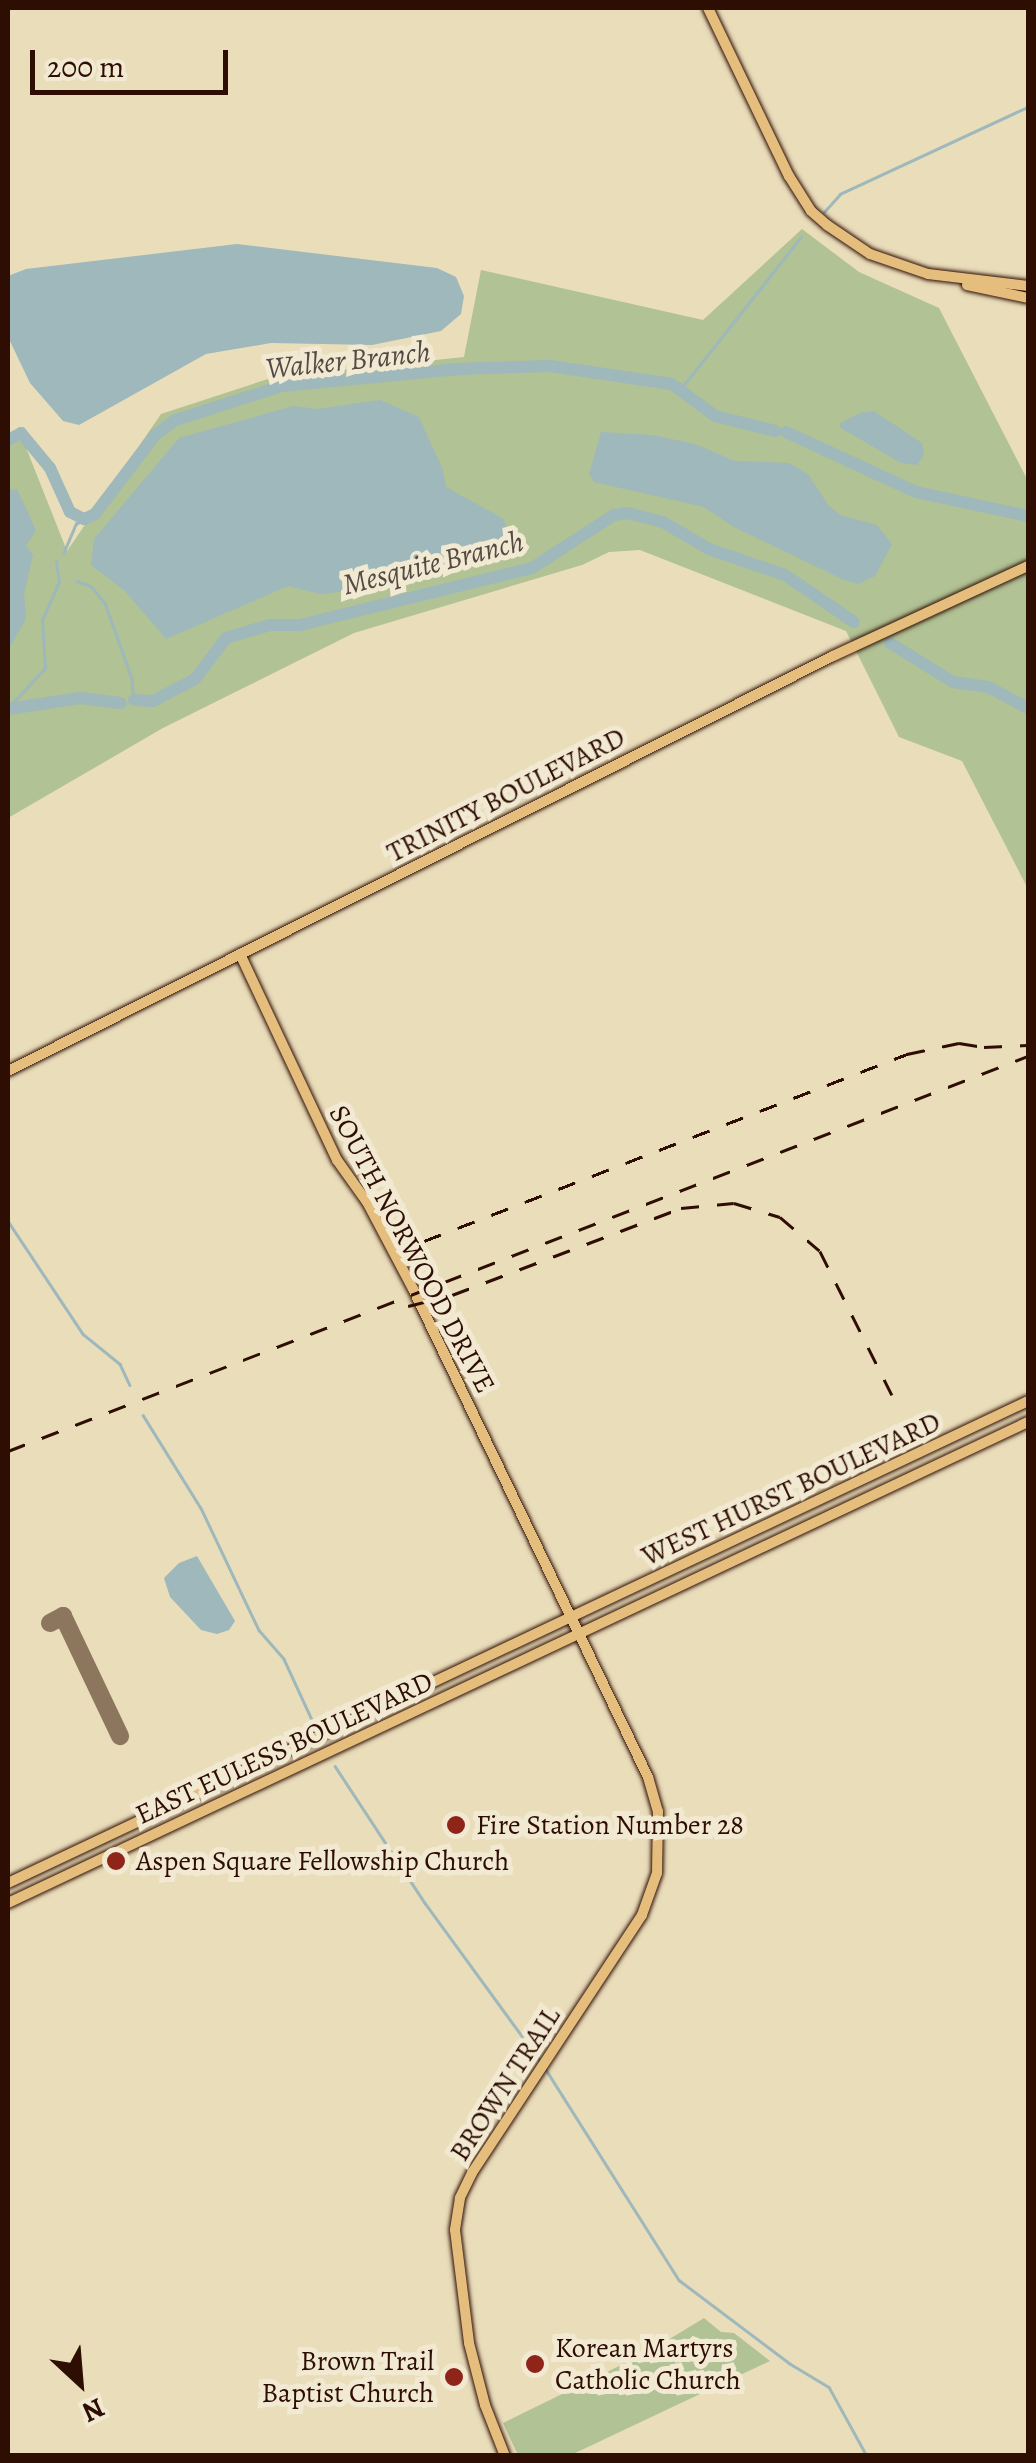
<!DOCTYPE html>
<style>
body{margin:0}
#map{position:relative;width:1036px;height:2463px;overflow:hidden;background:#eaddba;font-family:Alegreya,serif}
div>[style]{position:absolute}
.green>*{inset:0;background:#b1c294}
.water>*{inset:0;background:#9eb8bb}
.stream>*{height:2.5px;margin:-1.25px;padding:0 1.25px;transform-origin:1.25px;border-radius:1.25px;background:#9eb8bb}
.river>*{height:12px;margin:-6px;padding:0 6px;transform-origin:6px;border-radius:6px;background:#9eb8bb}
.taxiway>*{height:18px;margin:-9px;padding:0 9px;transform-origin:9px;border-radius:9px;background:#8c765e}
.roads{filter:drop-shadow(0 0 2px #2e0e03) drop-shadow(0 0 2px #2e0e03)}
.major>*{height:10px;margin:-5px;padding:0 5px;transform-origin:5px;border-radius:5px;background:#e5be7d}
.rail>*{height:2.5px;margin-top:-1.25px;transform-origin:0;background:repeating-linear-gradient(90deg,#2e0e03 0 18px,transparent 0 36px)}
.dots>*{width:28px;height:28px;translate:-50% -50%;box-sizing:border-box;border:5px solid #f1e9d2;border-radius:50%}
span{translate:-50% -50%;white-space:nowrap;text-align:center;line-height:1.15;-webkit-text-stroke:10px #f1e9d2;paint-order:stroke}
.street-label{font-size:28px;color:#2e0e03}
.poi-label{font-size:28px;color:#2e0e03}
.left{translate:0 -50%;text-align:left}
.right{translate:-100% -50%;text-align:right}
.water-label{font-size:30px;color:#554a43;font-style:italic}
.frame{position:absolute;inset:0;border:10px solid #2e0e03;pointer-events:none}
.north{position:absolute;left:30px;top:2333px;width:100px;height:100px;-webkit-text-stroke:8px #f1e9d2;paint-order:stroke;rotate:154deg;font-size:28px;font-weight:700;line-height:40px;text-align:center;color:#2e0e03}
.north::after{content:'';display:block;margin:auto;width:35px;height:45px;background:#2e0e03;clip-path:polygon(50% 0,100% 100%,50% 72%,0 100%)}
.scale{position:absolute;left:30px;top:50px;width:198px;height:45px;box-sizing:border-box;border:5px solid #2e0e03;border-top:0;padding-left:12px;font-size:30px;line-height:35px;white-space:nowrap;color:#2e0e03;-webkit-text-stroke:8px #f1e9d2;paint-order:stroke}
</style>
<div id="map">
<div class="green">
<div style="clip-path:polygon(802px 229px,859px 272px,939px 308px,1028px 481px,1028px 889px,962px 761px,899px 737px,846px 631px,640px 550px,609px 552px,582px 565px,354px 633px,163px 728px,8px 818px,8px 443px,23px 440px,67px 551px,161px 414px,274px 377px,464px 357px,481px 270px,703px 320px)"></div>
<div style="clip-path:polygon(704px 2318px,721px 2332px,734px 2333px,770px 2361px,571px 2455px,518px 2455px,503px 2423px,650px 2351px)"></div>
</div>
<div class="water">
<div style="clip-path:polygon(237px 244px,437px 268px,456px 277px,464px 296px,461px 314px,441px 331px,372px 345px,271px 343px,206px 354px,79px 425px,63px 421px,30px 383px,8px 337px,8px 276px,26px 269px)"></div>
<div style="clip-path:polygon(380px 400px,419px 417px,443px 470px,446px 487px,504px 519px,511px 551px,393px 586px,320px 594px,288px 586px,166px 639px,125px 591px,91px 565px,94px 539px,179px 438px,293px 406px,317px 409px)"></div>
<div style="clip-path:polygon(874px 411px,922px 443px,924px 455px,917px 465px,901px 463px,841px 428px,839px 424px,860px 413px)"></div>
<div style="clip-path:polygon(601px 432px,652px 435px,695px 444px,735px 461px,789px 463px,808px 474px,828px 505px,840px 515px,877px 525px,892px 544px,875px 576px,858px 584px,844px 580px,732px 526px,704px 507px,594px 482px,589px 474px)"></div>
<div style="clip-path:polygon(17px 489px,36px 530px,26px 546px,33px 555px,24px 594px,26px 618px,8px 651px,8px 490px)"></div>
<div style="clip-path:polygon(197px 1556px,235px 1621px,229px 1630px,217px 1634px,201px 1630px,170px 1597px,164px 1578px,179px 1563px)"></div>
</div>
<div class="stream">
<div style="left:824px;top:212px;width:24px;rotate:-48deg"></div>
<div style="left:840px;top:194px;width:206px;rotate:-24.9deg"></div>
<div style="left:679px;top:391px;width:196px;rotate:-51.6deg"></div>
<div style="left:63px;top:554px;width:33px;rotate:-67deg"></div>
<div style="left:76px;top:524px;width:9px;rotate:-32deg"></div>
<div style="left:77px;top:581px;width:15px;rotate:20deg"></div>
<div style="left:91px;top:586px;width:22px;rotate:51deg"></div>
<div style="left:105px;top:603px;width:81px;rotate:70.4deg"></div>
<div style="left:132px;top:679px;width:21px;rotate:85deg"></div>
<div style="left:8px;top:708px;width:54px;rotate:-47.2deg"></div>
<div style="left:45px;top:668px;width:48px;rotate:-93.6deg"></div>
<div style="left:42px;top:620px;width:42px;rotate:-65.9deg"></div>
<div style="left:59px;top:582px;width:21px;rotate:-98deg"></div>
<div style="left:8px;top:1221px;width:136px;rotate:56.4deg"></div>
<div style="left:83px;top:1334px;width:48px;rotate:39deg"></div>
<div style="left:120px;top:1364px;width:23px;rotate:65deg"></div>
<div style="left:143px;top:1415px;width:110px;rotate:58.1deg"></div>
<div style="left:201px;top:1508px;width:135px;rotate:64.6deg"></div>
<div style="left:259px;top:1630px;width:38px;rotate:49deg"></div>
<div style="left:284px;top:1659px;width:69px;rotate:65.3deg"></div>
<div style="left:335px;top:1766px;width:164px;rotate:56.7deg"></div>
<div style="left:425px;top:1903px;width:197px;rotate:53.9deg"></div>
<div style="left:545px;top:2068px;width:251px;rotate:57.7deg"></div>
<div style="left:679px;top:2280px;width:138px;rotate:37deg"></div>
<div style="left:789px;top:2363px;width:47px;rotate:31deg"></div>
<div style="left:829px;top:2387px;width:79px;rotate:61.2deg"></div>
</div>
<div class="river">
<div style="left:786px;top:432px;width:143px;rotate:24.8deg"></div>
<div style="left:916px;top:492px;width:115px;rotate:12.1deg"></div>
<div style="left:8px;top:440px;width:15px;rotate:-28deg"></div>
<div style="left:21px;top:433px;width:45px;rotate:50.4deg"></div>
<div style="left:50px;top:468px;width:48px;rotate:65.6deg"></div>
<div style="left:70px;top:512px;width:16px;rotate:27deg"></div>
<div style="left:84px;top:519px;width:12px;rotate:-24deg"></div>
<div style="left:95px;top:514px;width:99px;rotate:-52.8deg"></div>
<div style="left:155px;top:435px;width:26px;rotate:-36deg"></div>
<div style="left:176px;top:420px;width:111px;rotate:-17.8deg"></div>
<div style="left:282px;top:386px;width:177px;rotate:-5.5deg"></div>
<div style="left:458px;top:369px;width:92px;rotate:-1.9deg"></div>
<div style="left:550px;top:366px;width:123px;rotate:8.4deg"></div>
<div style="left:672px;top:384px;width:54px;rotate:36.7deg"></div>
<div style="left:715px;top:416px;width:62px;rotate:14deg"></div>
<div style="left:890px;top:643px;width:74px;rotate:31.8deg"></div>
<div style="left:953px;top:682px;width:35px;rotate:8deg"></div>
<div style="left:988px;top:687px;width:45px;rotate:27.7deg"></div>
<div style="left:134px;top:700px;width:19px;rotate:3deg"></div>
<div style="left:153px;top:701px;width:47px;rotate:-27.6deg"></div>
<div style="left:195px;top:679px;width:51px;rotate:-52.9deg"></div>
<div style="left:226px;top:638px;width:46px;rotate:-16.5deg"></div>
<div style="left:270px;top:625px;width:30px"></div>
<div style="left:300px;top:625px;width:239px;rotate:-13.8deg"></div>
<div style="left:532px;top:568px;width:98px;rotate:-32.9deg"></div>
<div style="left:614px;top:515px;width:13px;rotate:-9deg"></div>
<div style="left:627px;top:513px;width:37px;rotate:14deg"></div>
<div style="left:663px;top:522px;width:53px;rotate:30.4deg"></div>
<div style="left:709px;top:549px;width:80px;rotate:18.9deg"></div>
<div style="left:785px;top:575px;width:83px;rotate:34.3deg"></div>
<div style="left:8px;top:709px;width:73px;rotate:-8.7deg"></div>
<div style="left:80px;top:698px;width:41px;rotate:7deg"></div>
</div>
<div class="taxiway">
<div style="left:50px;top:1623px;width:15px;rotate:-28deg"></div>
<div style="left:63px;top:1616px;width:133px;rotate:64.6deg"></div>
</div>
<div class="roads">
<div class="major">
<div style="left:708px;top:8px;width:187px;rotate:64.3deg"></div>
<div style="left:789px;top:176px;width:41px;rotate:57.8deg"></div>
<div style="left:811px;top:211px;width:21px;rotate:41deg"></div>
<div style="left:827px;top:225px;width:52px;rotate:34deg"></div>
<div style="left:870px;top:254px;width:61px;rotate:19deg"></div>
<div style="left:928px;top:274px;width:101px;rotate:6.8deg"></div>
<div style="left:967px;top:285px;width:62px;rotate:12deg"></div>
<div style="left:240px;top:954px;width:228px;rotate:64.8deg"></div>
<div style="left:337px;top:1160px;width:52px;rotate:54.5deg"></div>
<div style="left:367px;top:1202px;width:98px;rotate:62.1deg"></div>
<div style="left:413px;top:1289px;width:542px;rotate:64.29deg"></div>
<div style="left:648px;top:1777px;width:35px;rotate:74deg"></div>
<div style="left:658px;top:1811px;width:62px;rotate:90.9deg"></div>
<div style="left:657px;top:1873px;width:45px;rotate:109.7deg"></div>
<div style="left:642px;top:1915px;width:309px;rotate:123.4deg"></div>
<div style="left:472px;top:2173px;width:28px;rotate:116deg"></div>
<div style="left:460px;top:2198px;width:32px;rotate:99deg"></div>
<div style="left:455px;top:2230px;width:114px;rotate:82.9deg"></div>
<div style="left:469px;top:2343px;width:64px;rotate:75.5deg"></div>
<div style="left:485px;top:2405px;width:55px;rotate:68.6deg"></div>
<div style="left:8px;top:1071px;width:923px;rotate:-26.7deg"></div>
<div style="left:833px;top:656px;width:215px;rotate:-24.8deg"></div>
<div style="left:8px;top:1883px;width:1128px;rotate:-25.29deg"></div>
<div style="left:8px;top:1903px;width:1128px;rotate:-25.25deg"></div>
</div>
</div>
<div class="rail">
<div style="left:424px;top:1241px;width:518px;rotate:-21.16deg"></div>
<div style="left:907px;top:1054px;width:53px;rotate:-11.9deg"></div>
<div style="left:959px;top:1043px;width:25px;rotate:9deg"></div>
<div style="left:984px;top:1047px;width:44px;rotate:-2.6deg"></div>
<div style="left:408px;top:1306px;width:45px;rotate:-14deg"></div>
<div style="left:452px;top:1295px;width:245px;rotate:-20.8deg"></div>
<div style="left:681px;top:1208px;width:53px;rotate:-5.4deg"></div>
<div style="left:734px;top:1203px;width:48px;rotate:16.9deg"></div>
<div style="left:780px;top:1217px;width:52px;rotate:40.4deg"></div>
<div style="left:820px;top:1251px;width:161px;rotate:63.4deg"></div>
<div style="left:8px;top:1451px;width:1094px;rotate:-21.17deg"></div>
</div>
<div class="dots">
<div style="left:456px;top:1825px;background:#8f2418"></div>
<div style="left:116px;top:1861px;background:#8f2418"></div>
<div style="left:535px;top:2364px;background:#8f2418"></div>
<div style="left:454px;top:2377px;background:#8f2418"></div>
</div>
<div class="street-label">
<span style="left:506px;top:795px;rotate:-27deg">TRINITY BOULEVARD</span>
<span style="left:412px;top:1249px;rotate:62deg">SOUTH NORWOOD DRIVE</span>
<span style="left:791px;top:1489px;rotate:-25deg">WEST HURST BOULEVARD</span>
<span style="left:284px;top:1748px;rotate:-25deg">EAST EULESS BOULEVARD</span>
<span style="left:505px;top:2084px;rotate:-57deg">BROWN TRAIL</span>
</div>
<div class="poi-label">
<span class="left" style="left:476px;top:1825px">Fire Station Number 28</span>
<span class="left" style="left:136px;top:1861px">Aspen Square Fellowship Church</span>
<span class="left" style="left:555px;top:2364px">Korean Martyrs<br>Catholic Church</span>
<span class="right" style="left:434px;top:2377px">Brown Trail<br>Baptist Church</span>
</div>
<div class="water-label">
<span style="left:348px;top:360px;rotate:-6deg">Walker Branch</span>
<span style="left:433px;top:563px;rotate:-14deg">Mesquite Branch</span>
</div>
<div class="frame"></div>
<div class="north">N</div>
<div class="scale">200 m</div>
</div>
